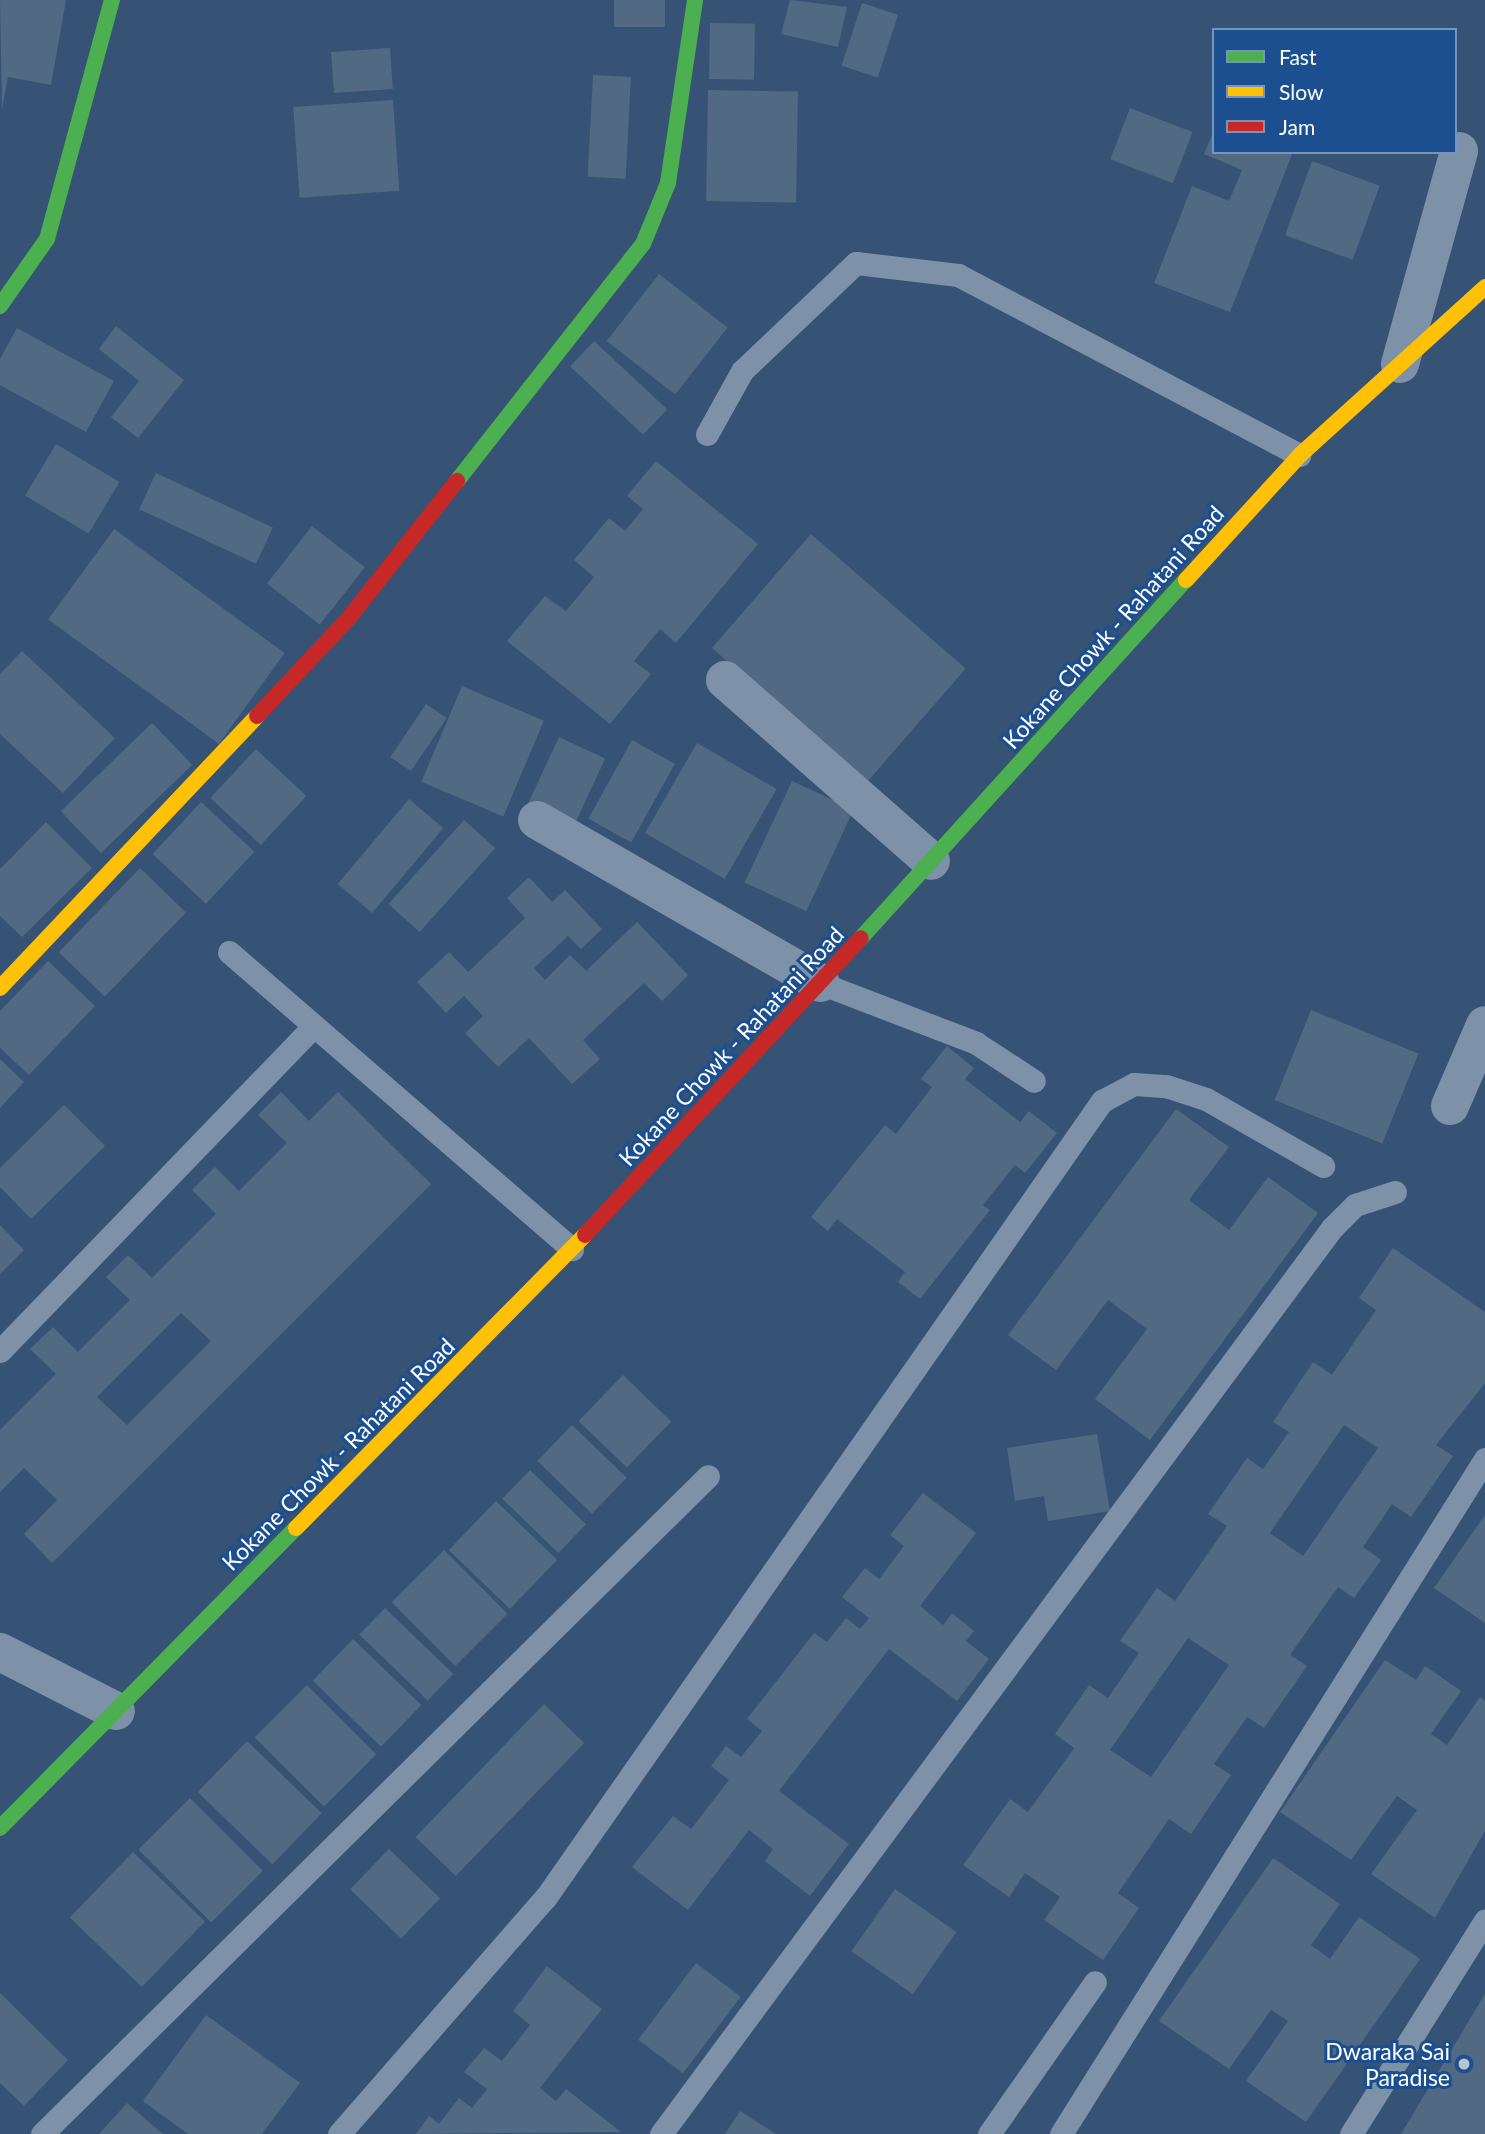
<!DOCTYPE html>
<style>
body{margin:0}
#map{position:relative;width:1485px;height:2134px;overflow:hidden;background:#365274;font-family:Lato,sans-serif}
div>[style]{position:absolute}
.building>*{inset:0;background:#526984;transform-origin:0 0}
.lane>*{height:23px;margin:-11.5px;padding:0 11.5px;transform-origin:11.5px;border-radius:11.5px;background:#7d92a8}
.street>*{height:38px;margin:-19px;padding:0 19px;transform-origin:19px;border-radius:19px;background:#7d92a8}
.fast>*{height:16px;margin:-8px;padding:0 8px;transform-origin:8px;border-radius:8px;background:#4caf50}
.slow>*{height:16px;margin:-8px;padding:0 8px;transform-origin:8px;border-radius:8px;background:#ffc107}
.jam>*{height:16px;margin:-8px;padding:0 8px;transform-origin:8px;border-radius:8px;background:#c62828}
.dots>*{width:19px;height:19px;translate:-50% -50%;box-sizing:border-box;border:4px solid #1b4f8f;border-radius:50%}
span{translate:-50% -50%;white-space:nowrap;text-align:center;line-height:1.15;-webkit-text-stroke:6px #1b4f8f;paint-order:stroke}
.street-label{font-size:23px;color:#fff}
.poi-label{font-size:23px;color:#fff}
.right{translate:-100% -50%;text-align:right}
.legend{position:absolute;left:1212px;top:28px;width:245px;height:126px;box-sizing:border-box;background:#1b4f8f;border:2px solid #7695bc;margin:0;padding:9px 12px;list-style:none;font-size:21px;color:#fff}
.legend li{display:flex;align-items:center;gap:14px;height:35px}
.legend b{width:35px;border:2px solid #7695bc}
</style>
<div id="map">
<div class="building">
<div style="clip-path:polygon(0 0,66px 0,51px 85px,8px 77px,2px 109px)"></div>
<div style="left:614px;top:0;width:51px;height:27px"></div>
<div style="clip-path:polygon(790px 0,847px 7px,838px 47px,781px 34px)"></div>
<div style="left:862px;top:3px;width:38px;height:66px;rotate:18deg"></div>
<div style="left:710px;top:23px;width:45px;height:56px;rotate:1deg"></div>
<div style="left:390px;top:48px;width:41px;height:59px;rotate:86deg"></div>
<div style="left:593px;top:75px;width:38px;height:102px;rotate:3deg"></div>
<div style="left:708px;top:90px;width:90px;height:111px;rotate:1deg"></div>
<div style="left:393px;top:100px;width:91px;height:100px;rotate:86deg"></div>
<div style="left:1130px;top:108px;width:67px;height:55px;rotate:21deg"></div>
<div style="clip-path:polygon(1214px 130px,1214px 152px,1293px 152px,1230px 312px,1154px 283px,1192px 186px,1229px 201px,1242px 170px,1204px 154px)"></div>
<div style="left:1312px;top:161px;width:72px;height:79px;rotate:20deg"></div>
<div style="left:659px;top:274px;width:87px;height:85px;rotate:38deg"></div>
<div style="clip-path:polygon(116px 326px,184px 380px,138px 438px,111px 417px,139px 381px,99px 349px)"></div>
<div style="clip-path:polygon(17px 328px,114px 381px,86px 432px,0 385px,0 359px)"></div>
<div style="left:594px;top:341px;width:100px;height:35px;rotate:43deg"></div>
<div style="left:56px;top:444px;width:74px;height:60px;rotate:31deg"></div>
<div style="clip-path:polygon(656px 461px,758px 544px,676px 643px,660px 629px,634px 661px,651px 674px,610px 724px,507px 641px,545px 596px,566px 611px,594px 577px,574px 560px,609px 518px,625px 531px,643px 509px,627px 496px)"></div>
<div style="left:156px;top:473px;width:129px;height:40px;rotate:25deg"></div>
<div style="left:312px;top:526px;width:67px;height:73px;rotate:38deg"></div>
<div style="left:114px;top:529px;width:211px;height:112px;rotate:36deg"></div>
<div style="left:811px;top:534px;width:205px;height:151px;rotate:41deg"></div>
<div style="clip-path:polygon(22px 651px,115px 738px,63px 793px,0 734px,0 674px)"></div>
<div style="left:462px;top:686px;width:89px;height:104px;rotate:23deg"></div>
<div style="left:426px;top:704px;width:25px;height:64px;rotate:34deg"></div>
<div style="left:152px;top:723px;width:58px;height:127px;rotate:46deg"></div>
<div style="left:559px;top:737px;width:51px;height:83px;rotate:25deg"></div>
<div style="left:632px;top:740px;width:49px;height:90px;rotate:29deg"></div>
<div style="left:697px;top:743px;width:92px;height:104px;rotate:30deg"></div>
<div style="left:256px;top:749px;width:69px;height:67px;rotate:43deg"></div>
<div style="left:792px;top:781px;width:68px;height:112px;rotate:25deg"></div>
<div style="left:409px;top:799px;width:45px;height:111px;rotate:40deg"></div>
<div style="left:201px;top:802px;width:73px;height:71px;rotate:43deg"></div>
<div style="left:464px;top:820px;width:42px;height:113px;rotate:42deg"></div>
<div style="clip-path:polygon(46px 822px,92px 868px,22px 937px,0 916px,0 869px)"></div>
<div style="left:140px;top:868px;width:64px;height:117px;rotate:44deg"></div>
<div style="clip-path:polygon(529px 877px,552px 902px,565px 890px,602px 929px,581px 949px,568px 936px,534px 968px,545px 980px,570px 955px,586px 971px,637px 922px,688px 975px,662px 1001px,644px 983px,583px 1040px,600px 1059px,572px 1084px,529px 1038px,498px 1067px,465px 1033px,483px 1016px,464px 996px,446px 1013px,417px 982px,449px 952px,468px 972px,525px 918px,507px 898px)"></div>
<div style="clip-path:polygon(48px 961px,95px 1006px,29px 1075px,0 1048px,0 1011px)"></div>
<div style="left:1311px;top:1010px;width:116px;height:97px;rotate:22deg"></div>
<div style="clip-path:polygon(947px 1046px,974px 1068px,965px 1079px,1020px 1122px,1029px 1111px,1057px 1133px,1025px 1173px,1015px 1165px,983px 1205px,990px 1210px,920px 1299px,898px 1282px,905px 1272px,837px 1219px,828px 1231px,811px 1217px,885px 1125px,896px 1134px,932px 1087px,921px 1079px)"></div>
<div style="clip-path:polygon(0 1059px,24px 1082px,0 1108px)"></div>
<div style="clip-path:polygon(evenodd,281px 1092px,309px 1121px,338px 1092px,431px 1184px,52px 1563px,24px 1534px,57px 1500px,24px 1468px,0 1492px,0 1430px,56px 1374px,30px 1349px,53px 1327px,78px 1352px,130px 1300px,106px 1277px,128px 1255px,152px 1278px,216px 1214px,192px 1190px,215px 1167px,239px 1191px,287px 1143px,258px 1115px,281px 1092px,181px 1313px,211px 1341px,127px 1425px,97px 1397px,181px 1313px)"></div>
<div style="clip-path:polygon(64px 1105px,105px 1146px,31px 1219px,0 1187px,0 1168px)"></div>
<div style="clip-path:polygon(1176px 1109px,1229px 1147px,1189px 1200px,1229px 1230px,1268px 1177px,1318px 1213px,1150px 1440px,1095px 1399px,1147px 1329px,1108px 1300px,1056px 1370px,1008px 1335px)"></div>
<div style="clip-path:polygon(0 1225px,24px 1250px,0 1274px)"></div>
<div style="clip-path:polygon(evenodd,1393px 1248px,1485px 1312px,1485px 1383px,1436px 1445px,1453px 1456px,1411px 1517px,1392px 1504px,1363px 1547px,1381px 1560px,1354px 1598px,1338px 1587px,1290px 1655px,1307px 1666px,1264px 1728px,1247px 1717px,1214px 1764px,1231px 1775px,1191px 1834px,1169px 1819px,1118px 1893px,1139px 1908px,1103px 1960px,1044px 1920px,1060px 1897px,1025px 1873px,1009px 1897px,963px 1865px,1010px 1799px,1028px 1812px,1074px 1748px,1055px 1734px,1089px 1685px,1108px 1698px,1139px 1653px,1120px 1641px,1157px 1588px,1175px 1601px,1227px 1526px,1208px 1514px,1247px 1458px,1263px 1469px,1289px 1432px,1273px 1422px,1313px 1362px,1332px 1375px,1376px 1310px,1359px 1298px,1393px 1248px,1344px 1425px,1378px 1448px,1303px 1556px,1270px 1533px,1344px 1425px,1393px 1248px,1188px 1638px,1229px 1665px,1151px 1777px,1110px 1750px,1188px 1638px)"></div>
<div style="left:623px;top:1375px;width:67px;height:64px;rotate:44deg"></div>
<div style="left:572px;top:1425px;width:76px;height:50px;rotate:44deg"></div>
<div style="clip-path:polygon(1097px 1434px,1110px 1511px,1048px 1521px,1044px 1496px,1015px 1501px,1007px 1448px)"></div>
<div style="left:530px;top:1470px;width:78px;height:40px;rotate:44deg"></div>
<div style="clip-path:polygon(923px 1493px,976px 1533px,920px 1606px,943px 1625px,952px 1613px,974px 1631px,966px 1641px,989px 1659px,957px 1701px,889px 1649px,779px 1791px,849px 1844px,810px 1896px,765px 1861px,773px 1849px,749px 1830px,688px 1910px,632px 1867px,673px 1816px,691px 1829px,729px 1780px,711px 1766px,726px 1746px,741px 1757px,762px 1731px,747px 1719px,814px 1633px,827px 1642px,846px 1618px,860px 1629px,869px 1618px,842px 1597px,865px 1568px,879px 1579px,904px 1546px,890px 1535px)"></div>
<div style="left:496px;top:1501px;width:85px;height:68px;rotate:44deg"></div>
<div style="clip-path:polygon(1485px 1515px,1485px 1623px,1434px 1588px)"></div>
<div style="left:444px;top:1550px;width:90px;height:74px;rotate:45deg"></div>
<div style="left:385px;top:1608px;width:95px;height:37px;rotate:44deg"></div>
<div style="left:353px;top:1639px;width:95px;height:58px;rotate:44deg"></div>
<div style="clip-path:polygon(1385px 1660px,1416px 1680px,1425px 1666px,1461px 1691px,1431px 1734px,1447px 1745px,1480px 1697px,1485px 1701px,1485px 1831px,1435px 1918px,1371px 1874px,1417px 1810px,1397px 1796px,1351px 1860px,1280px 1812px)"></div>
<div style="left:307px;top:1685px;width:98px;height:74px;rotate:45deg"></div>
<div style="left:544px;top:1704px;width:56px;height:185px;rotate:44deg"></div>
<div style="left:247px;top:1741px;width:104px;height:71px;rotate:44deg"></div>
<div style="left:190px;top:1798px;width:103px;height:73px;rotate:45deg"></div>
<div style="left:389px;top:1849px;width:71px;height:56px;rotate:44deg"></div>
<div style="left:133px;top:1852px;width:100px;height:91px;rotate:44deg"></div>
<div style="clip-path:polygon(1273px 1858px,1340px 1904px,1311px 1945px,1330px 1959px,1359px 1917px,1420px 1959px,1306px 2122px,1246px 2081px,1288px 2021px,1271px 2010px,1229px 2069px,1159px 2021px)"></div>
<div style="left:895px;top:1889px;width:75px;height:76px;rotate:35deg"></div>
<div style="left:696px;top:1963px;width:56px;height:96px;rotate:37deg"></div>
<div style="clip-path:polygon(547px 1966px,602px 2009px,540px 2088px,556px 2101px,566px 2089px,621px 2132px,416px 2134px,429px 2116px,439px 2124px,459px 2098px,472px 2108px,487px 2089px,464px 2072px,484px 2048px,502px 2061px,530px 2025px,513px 2011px)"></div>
<div style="clip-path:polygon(0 1993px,68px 2060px,24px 2106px,0 2083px)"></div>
<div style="clip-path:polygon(1485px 1994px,1485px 2134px,1401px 2134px)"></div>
<div style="clip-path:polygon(206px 2015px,300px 2083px,262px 2134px,188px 2134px,143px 2101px)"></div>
<div style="clip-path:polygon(127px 2103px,163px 2134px,99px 2134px)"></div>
<div style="clip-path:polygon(740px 2111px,776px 2134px,725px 2134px)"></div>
</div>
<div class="lane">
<div style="left:707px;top:434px;width:72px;rotate:-60.9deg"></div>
<div style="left:742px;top:371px;width:157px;rotate:-43.5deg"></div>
<div style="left:856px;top:263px;width:103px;rotate:6.7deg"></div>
<div style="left:958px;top:275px;width:386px;rotate:27.8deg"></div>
<div style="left:229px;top:952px;width:454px;rotate:40.9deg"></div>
<div style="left:820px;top:983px;width:167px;rotate:21deg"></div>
<div style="left:976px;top:1043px;width:69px;rotate:33.2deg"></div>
<div style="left:0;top:1351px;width:452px;rotate:-46deg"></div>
<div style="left:42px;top:2134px;width:936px;rotate:-44.65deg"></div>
<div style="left:339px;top:2134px;width:315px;rotate:-48.9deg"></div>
<div style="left:546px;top:1897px;width:971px;rotate:-55.07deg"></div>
<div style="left:1102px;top:1101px;width:36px;rotate:-28deg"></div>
<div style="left:1134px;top:1084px;width:32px;rotate:4deg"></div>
<div style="left:1166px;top:1086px;width:42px;rotate:18deg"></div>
<div style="left:1206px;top:1099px;width:135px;rotate:29.8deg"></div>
<div style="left:661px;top:2134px;width:1127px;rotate:-53.48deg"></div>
<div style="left:1332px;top:1228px;width:33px;rotate:-45deg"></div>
<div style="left:1355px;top:1205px;width:42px;rotate:-18deg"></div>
<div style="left:989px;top:2134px;width:185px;rotate:-55.1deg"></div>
<div style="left:1061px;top:2134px;width:797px;rotate:-57.87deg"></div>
<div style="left:1351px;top:2134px;width:252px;rotate:-57.9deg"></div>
</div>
<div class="street">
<div style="left:1400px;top:364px;width:221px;rotate:-74.5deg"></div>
<div style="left:725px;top:680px;width:274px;rotate:41.3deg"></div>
<div style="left:537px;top:820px;width:327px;rotate:29.9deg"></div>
<div style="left:1450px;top:1106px;width:88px;rotate:-66.6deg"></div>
<div style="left:0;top:1652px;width:130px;rotate:27deg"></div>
</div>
<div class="fast">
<div style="left:0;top:306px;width:82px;rotate:-55deg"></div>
<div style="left:47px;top:239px;width:248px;rotate:-74.8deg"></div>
<div style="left:457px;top:481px;width:301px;rotate:-51.9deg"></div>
<div style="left:643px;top:244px;width:66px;rotate:-67.7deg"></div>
<div style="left:668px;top:183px;width:185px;rotate:-81.6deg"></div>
<div style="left:861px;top:938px;width:484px;rotate:-47.8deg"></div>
<div style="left:0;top:1828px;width:421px;rotate:-45.4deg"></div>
</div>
<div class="slow">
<div style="left:1186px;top:580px;width:169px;rotate:-47.6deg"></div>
<div style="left:1300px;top:455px;width:250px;rotate:-42.2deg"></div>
<div style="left:0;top:988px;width:374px;rotate:-46.6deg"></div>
<div style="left:296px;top:1528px;width:412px;rotate:-45.4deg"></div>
</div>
<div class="jam">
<div style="left:257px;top:716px;width:133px;rotate:-46.8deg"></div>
<div style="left:348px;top:619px;width:176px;rotate:-51.7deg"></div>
<div style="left:585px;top:1235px;width:405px;rotate:-47.1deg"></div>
</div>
<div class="dots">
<div style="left:1464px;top:2064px;background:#b9c2ce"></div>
</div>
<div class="street-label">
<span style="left:1113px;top:627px;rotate:-48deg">Kokane Chowk - Rahatani Road</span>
<span style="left:731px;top:1046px;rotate:-47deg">Kokane Chowk - Rahatani Road</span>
<span style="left:338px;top:1454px;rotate:-45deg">Kokane Chowk - Rahatani Road</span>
</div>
<div class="poi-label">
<span class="right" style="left:1450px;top:2064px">Dwaraka Sai<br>Paradise</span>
</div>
<ul class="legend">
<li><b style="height:9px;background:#4caf50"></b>Fast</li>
<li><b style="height:9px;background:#ffc107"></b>Slow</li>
<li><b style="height:9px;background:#c62828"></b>Jam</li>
</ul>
</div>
